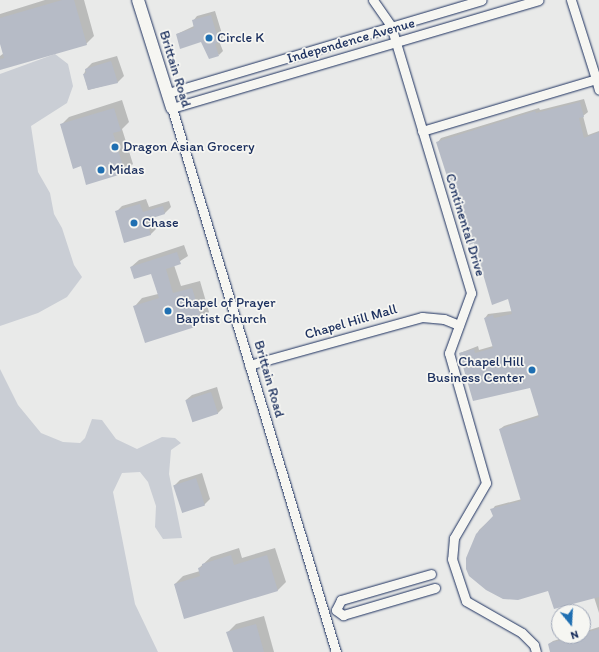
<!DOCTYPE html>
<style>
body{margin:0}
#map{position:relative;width:599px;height:652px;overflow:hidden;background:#e9eae9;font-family:Itim,sans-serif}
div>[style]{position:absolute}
.green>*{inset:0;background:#caced5}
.shadow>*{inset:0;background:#0003}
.building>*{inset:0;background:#b6bbc6;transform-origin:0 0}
.roads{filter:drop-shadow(0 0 1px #1b2f5e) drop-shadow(0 0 1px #1b2f5e)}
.minor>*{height:9px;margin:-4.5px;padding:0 4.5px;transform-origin:4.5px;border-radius:4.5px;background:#f6f6f2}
.major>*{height:12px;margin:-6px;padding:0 6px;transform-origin:6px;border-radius:6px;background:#f6f6f2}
.dots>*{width:11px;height:11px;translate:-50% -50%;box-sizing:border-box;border:2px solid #f6f6f2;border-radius:50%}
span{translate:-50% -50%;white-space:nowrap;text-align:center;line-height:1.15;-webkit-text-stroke:3.5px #f6f6f2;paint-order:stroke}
.poi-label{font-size:14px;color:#1b2f5e}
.left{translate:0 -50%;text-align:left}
.right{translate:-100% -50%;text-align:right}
.street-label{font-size:14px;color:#1b2f5e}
.north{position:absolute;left:551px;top:604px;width:40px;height:40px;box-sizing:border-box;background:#f6f6f2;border:1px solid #9ea6b7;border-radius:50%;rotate:162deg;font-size:11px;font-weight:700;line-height:16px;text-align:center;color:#1b2f5e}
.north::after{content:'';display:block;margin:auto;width:14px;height:18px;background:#1f6fb2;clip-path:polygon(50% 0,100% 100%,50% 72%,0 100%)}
</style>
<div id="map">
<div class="green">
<div style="clip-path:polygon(55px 54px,68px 64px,73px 86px,67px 103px,31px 126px,38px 172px,50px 193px,54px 214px,62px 228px,74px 265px,82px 277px,67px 297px,38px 313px,0 326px,0 74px)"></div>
<div style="clip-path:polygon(0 369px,18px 405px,41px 433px,63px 442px,80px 443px,85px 438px,92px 419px,102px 420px,116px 439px,137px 449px,162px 437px,175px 438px,181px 443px,171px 450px,169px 474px,182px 538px,163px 539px,155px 527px,156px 506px,148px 482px,140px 472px,122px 473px,113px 492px,135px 604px,158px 652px,0 652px)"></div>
</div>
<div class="shadow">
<div style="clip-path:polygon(45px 0,84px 0,94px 36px,86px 44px,0 69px,0 56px,4px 53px,0 40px,0 14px)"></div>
<div style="clip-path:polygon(215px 11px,223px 37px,219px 41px,223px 51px,219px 55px,202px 40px,177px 34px,194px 26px,193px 21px,197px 16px)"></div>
<div style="clip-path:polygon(117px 56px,124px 76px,118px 82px,88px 90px,84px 74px,86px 69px,92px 63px)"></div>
<div style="clip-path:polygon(584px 99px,588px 112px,583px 116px,588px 135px,599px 131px,599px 613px,594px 597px,470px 575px,466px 564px,479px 530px,494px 516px,492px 510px,495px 506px,522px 499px,500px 429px,504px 426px,539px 415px,531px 386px,460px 353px,478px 346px,479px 350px,493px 346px,485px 318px,488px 314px,513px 311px,508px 297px,475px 242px,438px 142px,441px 138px,539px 108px,540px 110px)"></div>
<div style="clip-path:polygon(122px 100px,129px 122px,122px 129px,133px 164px,125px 172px,81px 165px,61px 125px,69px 117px)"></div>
<div style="clip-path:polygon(146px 199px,149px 207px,169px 201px,171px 207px,165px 213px,152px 217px,156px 229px,150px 235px,116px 212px,122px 206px)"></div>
<div style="clip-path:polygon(184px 245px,188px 256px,174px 265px,181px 286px,200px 281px,209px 312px,195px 326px,135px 306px,142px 298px,158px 294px,152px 272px,131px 267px,139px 260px)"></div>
<div style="clip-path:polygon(217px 387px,223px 408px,217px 414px,186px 400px,192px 395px)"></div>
<div style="clip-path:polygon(202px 473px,210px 499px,204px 505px,174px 486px,180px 480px)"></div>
<div style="clip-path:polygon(239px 548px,242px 558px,275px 548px,286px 582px,278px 590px,175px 584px,183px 576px,200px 571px,199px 568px,211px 557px)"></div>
<div style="clip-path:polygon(264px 616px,274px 652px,234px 652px,228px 632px,236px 624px)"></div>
<div style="clip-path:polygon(599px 627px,599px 652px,552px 652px,549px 644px,553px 641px,569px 636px,583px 636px,583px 632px)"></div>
</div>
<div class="building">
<div style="clip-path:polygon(62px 0,74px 0,87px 45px,0 70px,0 59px,4px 58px,0 44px,0 18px)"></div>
<div style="clip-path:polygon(211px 15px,219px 42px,215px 44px,219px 56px,209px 59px,201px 42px,180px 49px,176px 34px,194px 28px,192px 20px)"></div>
<div style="clip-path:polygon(111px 61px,118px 83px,88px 90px,83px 74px,86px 73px,85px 69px)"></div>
<div style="clip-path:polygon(580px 102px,584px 117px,579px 118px,584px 138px,599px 132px,599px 597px,554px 609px,548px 591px,518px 600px,503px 599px,486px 590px,469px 576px,466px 569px,466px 558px,476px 534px,493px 516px,490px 509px,521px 501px,499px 429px,539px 417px,530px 388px,473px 401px,459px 353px,474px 349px,475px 353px,493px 348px,484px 318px,493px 315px,494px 318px,512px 314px,508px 299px,492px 305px,474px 243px,469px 245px,436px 142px,535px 111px,536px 113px)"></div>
<div style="clip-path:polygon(114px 108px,121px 131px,113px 133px,125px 173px,86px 185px,81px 166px,73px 169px,60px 124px)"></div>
<div style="clip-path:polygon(140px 204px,143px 212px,163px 206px,165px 214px,146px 220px,151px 235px,124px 243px,115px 211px)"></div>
<div style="clip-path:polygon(177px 252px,181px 264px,166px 269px,173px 293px,192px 288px,202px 320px,195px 327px,145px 343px,133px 306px,159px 298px,151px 274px,134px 279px,130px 267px)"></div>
<div style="left:211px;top:392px;width:23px;height:27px;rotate:72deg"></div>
<div style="left:196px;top:478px;width:29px;height:24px;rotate:72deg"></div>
<div style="clip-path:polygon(231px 555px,234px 565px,267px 555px,278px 591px,184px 619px,174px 584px,200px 576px,198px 568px,202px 567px,202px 564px)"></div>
<div style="clip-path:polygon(256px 624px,264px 652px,233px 652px,226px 632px)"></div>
<div style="clip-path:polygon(599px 629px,599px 652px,550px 652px,548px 644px,552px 642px,583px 636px,583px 633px)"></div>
</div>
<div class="roads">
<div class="minor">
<div style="left:373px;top:0;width:32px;rotate:55deg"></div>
<div style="left:391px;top:26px;width:279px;rotate:73.3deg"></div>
<div style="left:471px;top:293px;width:64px;rotate:110.1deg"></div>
<div style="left:449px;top:353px;width:135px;rotate:74.1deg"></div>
<div style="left:486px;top:483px;width:64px;rotate:120.2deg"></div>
<div style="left:454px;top:538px;width:21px;rotate:95deg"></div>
<div style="left:452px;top:559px;width:44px;rotate:71.6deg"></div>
<div style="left:466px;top:601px;width:64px;rotate:29.7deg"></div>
<div style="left:522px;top:633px;width:17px;rotate:45deg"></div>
<div style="left:534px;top:645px;width:7px;rotate:74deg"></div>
<div style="left:571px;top:0;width:83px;rotate:72.4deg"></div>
<div style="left:168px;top:93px;width:327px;rotate:-16.5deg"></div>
<div style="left:422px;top:131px;width:182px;rotate:-16.6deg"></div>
<div style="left:596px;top:79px;width:11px;rotate:75deg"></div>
<div style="left:249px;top:365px;width:180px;rotate:-15.5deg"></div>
<div style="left:422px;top:317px;width:22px;rotate:5deg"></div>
<div style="left:444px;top:319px;width:16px;rotate:22deg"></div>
<div style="left:431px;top:574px;width:94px;rotate:163.9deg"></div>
<div style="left:341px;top:600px;width:11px;rotate:117deg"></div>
<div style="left:336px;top:610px;width:9px;rotate:36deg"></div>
<div style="left:343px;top:615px;width:96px;rotate:-16.4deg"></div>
<div style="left:336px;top:652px;width:568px;rotate:-106.78deg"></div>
<div style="left:172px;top:108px;width:382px;rotate:-16.4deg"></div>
</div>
<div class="major">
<div style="left:138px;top:0;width:113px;rotate:72.5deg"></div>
</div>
</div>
<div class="dots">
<div style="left:209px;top:38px;background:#1f6fb2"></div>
<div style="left:115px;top:147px;background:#1f6fb2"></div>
<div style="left:101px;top:170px;background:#1f6fb2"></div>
<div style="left:134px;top:223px;background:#1f6fb2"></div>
<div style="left:168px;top:311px;background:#1f6fb2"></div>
<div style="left:532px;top:370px;background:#1f6fb2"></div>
</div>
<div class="poi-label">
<span class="left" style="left:217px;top:38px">Circle K</span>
<span class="left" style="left:123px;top:147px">Dragon Asian Grocery</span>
<span class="left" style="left:109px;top:170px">Midas</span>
<span class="left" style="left:142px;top:223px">Chase</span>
<span class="left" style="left:176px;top:311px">Chapel of Prayer<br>Baptist Church</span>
<span class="right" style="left:524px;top:370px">Chapel Hill<br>Business Center</span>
</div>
<div class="street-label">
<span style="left:351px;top:41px;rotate:-16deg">Independence Avenue</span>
<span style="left:175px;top:69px;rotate:73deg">Brittain Road</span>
<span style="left:465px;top:225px;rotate:73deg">Continental Drive</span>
<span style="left:351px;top:322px;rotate:-16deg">Chapel Hill Mall</span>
<span style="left:269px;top:379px;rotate:74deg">Brittain Road</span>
</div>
<div class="north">N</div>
</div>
